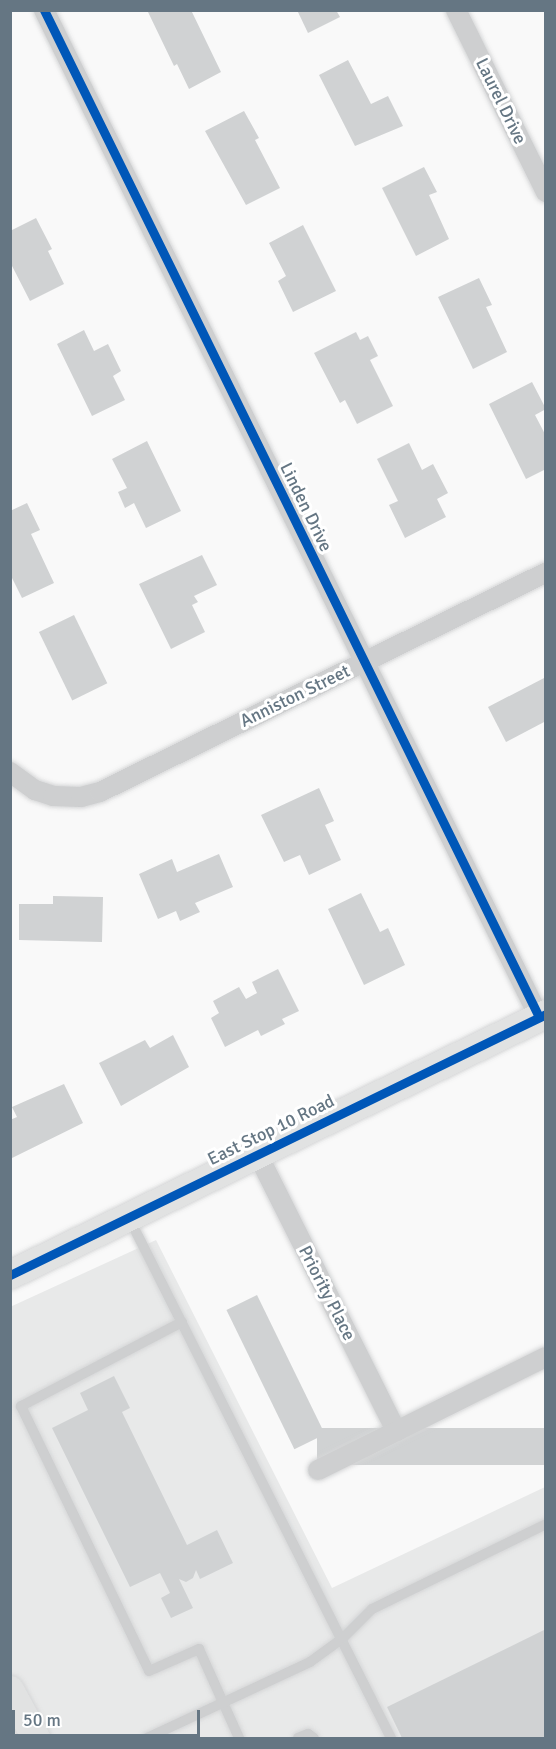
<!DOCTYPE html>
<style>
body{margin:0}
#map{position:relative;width:556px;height:1749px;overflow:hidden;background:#f9f9f9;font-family:Signika,sans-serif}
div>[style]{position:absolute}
.built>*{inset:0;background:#e8e9e9}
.building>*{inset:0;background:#d0d2d3;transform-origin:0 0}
.roads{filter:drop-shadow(0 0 2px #d5d6d7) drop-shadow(0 0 2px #d5d6d7)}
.lane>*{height:10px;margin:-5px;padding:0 5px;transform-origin:5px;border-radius:5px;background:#cecfd0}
.street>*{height:20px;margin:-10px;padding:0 10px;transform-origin:10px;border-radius:10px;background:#cecfd0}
.secondary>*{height:28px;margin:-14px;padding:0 14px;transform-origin:14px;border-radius:14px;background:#e1e2e2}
.cycleway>*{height:9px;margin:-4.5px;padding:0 4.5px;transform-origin:4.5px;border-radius:4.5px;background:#0057b8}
span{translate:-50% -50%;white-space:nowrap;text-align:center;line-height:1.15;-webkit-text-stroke:6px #fff;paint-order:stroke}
.street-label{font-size:18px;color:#657683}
.frame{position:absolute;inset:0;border:12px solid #657683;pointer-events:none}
.scale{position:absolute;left:12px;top:1710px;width:188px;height:27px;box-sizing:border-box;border:3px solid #657683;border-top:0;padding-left:8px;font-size:18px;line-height:21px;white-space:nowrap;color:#657683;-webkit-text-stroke:4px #fff;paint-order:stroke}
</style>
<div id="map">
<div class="built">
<div style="clip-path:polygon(156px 1240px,332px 1588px,545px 1487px,545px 1738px,11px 1738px,10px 1307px)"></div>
</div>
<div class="building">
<div style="clip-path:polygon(150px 10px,191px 10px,221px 72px,189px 89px,177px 64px,174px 66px,148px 12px)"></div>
<div style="clip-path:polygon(297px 10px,336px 10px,340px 17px,308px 33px)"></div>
<div style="clip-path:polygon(348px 60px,371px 104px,388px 96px,403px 126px,355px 146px,319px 75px)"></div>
<div style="clip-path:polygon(244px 111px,259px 138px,255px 140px,280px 188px,246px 205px,205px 131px)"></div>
<div style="clip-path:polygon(424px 167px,437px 192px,429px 195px,449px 239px,416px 256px,382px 188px)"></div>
<div style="clip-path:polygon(36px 218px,52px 249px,48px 251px,64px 284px,30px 301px,10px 262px,10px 231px)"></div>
<div style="clip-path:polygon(303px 225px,336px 291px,293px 312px,278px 281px,286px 276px,269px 243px)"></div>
<div style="clip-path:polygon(479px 278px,492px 305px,486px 307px,507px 352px,473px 369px,438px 297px)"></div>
<div style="clip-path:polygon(84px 330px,94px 351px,108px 344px,121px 371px,113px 376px,125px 400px,92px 416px,57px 344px)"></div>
<div style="clip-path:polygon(356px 332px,360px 340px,368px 336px,378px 356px,370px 360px,393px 406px,357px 424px,345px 400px,340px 403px,314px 353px)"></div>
<div style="clip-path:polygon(532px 382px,546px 409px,535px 415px,546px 436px,546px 469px,526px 479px,489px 404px)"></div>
<div style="clip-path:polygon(147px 441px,181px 511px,146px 528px,134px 503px,125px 508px,118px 492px,127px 488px,112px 459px)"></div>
<div style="clip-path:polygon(409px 443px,422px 470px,433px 464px,448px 493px,437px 499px,446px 517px,405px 538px,389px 505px,398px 501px,377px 459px)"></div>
<div style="clip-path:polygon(27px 503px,40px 530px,31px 534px,54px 583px,22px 598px,10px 574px,10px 511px)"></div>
<div style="clip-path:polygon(202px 555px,217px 585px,194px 596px,198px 602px,192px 605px,205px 632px,171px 649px,139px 584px)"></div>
<div style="left:74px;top:615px;width:76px;height:39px;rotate:64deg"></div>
<div style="clip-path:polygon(546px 677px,546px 721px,506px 742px,488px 707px)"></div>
<div style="clip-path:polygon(319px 788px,334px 821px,325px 825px,341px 860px,309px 875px,300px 855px,284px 862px,261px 815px)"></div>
<div style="clip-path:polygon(219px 854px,233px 887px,195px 903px,200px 912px,180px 921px,176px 911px,158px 919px,139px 874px,172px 859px,177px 872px)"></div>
<div style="clip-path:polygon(361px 893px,380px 932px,388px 928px,405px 965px,364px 985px,328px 909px)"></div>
<div style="clip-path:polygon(53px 896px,103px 897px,102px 942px,19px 940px,19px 904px,53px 904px)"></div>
<div style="clip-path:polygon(278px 969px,299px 1011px,282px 1019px,285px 1024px,261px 1036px,258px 1030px,225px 1047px,211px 1018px,219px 1013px,213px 1001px,239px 987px,246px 999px,257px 993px,252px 982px)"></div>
<div style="clip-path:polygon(173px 1035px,189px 1067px,121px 1106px,99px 1063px,145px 1040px,150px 1048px)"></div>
<div style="clip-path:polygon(64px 1084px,83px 1123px,10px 1159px,10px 1120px,17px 1117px,12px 1107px)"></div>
<div style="left:257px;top:1295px;width:155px;height:34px;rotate:64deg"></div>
<div style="clip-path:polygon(114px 1376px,130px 1408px,122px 1412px,187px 1545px,217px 1530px,233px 1563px,200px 1579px,196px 1570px,193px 1578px,186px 1582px,179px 1579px,193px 1608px,171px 1618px,161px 1598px,170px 1593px,160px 1573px,130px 1587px,52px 1428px,88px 1410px,80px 1393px)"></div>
<div style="left:546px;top:1428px;width:37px;height:229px;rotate:90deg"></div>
<div style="clip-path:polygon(546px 1629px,546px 1738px,402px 1738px,387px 1707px)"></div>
</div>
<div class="roads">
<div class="lane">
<div style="left:129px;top:1218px;width:582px;rotate:63.26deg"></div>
<div style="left:182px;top:1322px;width:182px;rotate:152.4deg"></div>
<div style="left:21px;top:1406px;width:294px;rotate:64.2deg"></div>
<div style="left:149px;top:1671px;width:55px;rotate:-23.7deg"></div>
<div style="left:199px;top:1649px;width:98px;rotate:65.8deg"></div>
<div style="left:147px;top:1738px;width:180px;rotate:-25deg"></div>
<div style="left:310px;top:1662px;width:41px;rotate:-36deg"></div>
<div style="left:343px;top:1638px;width:41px;rotate:-45deg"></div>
<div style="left:372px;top:1609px;width:194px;rotate:-26deg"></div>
<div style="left:298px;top:1738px;width:11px;rotate:-22deg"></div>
<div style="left:308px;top:1734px;width:7px;rotate:34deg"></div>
</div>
<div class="street">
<div style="left:44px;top:10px;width:1122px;rotate:63.82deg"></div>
<div style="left:456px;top:10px;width:203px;rotate:63.7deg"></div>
<div style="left:10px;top:772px;width:31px;rotate:36deg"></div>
<div style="left:35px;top:790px;width:19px;rotate:18deg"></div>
<div style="left:53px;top:796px;width:28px;rotate:2deg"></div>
<div style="left:81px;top:797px;width:20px;rotate:-15deg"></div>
<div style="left:100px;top:792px;width:497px;rotate:-26.2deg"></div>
<div style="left:258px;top:1155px;width:309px;rotate:63.4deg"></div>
<div style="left:318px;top:1470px;width:254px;rotate:-26.4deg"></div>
</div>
<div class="secondary">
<div style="left:10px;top:1275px;width:596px;rotate:-25.96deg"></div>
<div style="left:10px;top:1690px;width:55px;rotate:61.6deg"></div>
</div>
</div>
<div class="cycleway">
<div style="left:44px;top:10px;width:1122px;rotate:63.82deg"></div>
<div style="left:10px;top:1275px;width:596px;rotate:-25.96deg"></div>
</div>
<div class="street-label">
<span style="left:501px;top:101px;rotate:64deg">Laurel Drive</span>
<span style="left:306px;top:507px;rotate:64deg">Linden Drive</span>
<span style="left:295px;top:696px;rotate:-26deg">Anniston Street</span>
<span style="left:271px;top:1130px;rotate:-26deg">East Stop 10 Road</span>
<span style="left:327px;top:1293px;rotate:63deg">Priority Place</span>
</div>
<div class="frame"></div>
<div class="scale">50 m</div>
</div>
